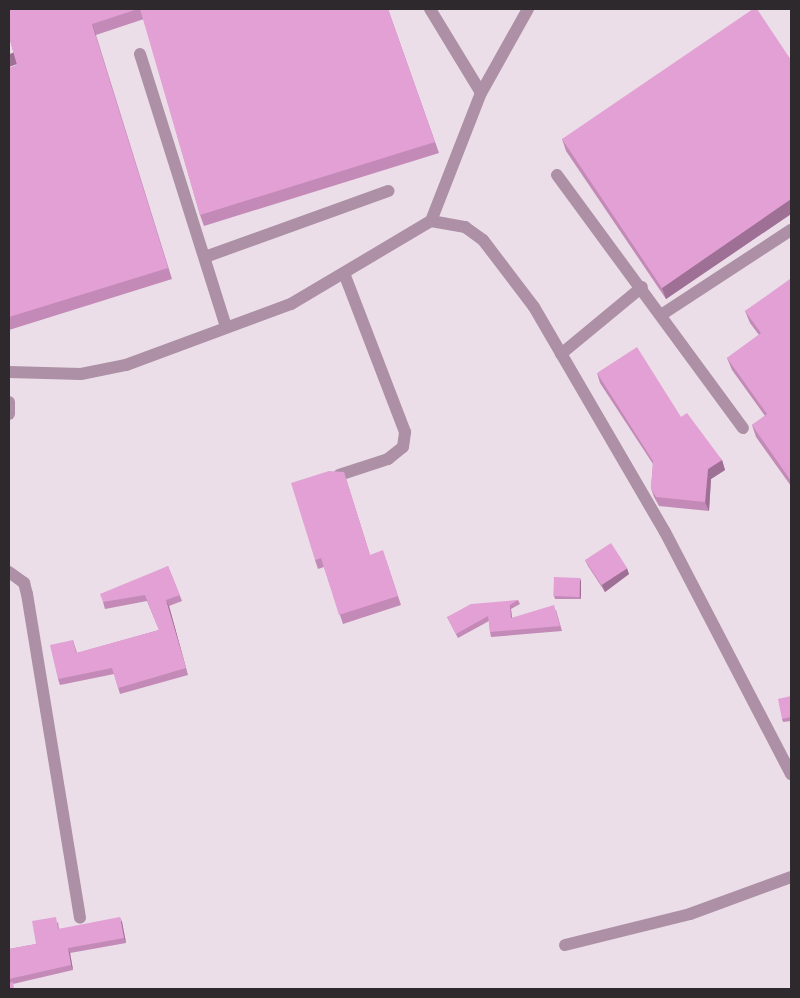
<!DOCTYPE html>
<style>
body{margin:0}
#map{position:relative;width:800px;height:998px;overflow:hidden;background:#ebdee8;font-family:"Exo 2",sans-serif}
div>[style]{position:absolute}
.minor>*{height:12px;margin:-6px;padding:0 6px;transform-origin:6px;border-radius:6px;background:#ad90a6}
.wall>*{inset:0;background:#c38ab7}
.shaded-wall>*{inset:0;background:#9f7095;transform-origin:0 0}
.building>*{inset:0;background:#e3a0d5;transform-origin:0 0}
span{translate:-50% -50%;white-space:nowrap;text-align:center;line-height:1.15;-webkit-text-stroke:4.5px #fff;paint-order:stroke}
.frame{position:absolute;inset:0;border:10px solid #2e292d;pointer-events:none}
</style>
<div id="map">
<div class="minor">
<div style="left:430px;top:9px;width:98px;rotate:58.7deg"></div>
<div style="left:140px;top:54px;width:286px;rotate:72.5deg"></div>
<div style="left:557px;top:175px;width:314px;rotate:53.7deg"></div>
<div style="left:431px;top:221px;width:137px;rotate:-68.7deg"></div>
<div style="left:481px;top:93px;width:96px;rotate:-60.8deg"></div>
<div style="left:205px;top:257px;width:195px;rotate:-19.8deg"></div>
<div style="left:661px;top:315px;width:155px;rotate:-33.2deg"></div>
<div style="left:561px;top:354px;width:105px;rotate:-39.6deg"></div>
<div style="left:9px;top:372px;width:72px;rotate:1.6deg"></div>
<div style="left:81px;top:374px;width:46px;rotate:-11.3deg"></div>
<div style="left:126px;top:365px;width:176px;rotate:-20.3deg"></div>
<div style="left:291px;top:304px;width:163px;rotate:-30.7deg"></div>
<div style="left:431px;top:221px;width:35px;rotate:10deg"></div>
<div style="left:465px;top:227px;width:22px;rotate:36deg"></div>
<div style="left:483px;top:240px;width:84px;rotate:52.7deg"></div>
<div style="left:534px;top:307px;width:260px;rotate:59.8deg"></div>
<div style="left:665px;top:532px;width:273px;rotate:62.5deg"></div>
<div style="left:9px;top:402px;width:12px;rotate:90deg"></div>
<div style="left:339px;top:475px;width:52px;rotate:-18.1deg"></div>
<div style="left:388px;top:459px;width:19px;rotate:-39deg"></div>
<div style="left:403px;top:447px;width:15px;rotate:-82deg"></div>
<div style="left:405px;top:432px;width:170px;rotate:-111deg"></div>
<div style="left:9px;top:572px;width:19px;rotate:36deg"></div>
<div style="left:24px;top:583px;width:11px;rotate:75deg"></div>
<div style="left:27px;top:594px;width:328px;rotate:80.7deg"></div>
<div style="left:565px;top:945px;width:129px;rotate:-13.9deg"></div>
<div style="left:690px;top:914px;width:108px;rotate:-20.1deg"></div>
</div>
<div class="wall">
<div style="clip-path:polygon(9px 9px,388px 9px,439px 153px,204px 226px,200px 215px,144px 19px,96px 35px,172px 279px,9px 330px,9px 68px,17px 65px,10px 40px,9px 41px)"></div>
<div style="clip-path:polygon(791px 60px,791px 214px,666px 299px,566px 151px,562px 139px)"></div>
<div style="clip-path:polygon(791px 281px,791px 486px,756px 437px,752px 425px,765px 416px,732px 370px,727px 358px,759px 335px,750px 323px,745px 311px)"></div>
<div style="clip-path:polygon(597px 373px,681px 417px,722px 460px,725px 470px,711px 479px,709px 511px,659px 506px,654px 497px,651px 488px,653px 464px,600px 383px)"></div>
<div style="clip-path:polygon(344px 472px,370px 555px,386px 560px,401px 605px,343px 624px,324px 567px,318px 569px,315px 560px)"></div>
<div style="clip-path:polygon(585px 560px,629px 574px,605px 592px,588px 566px)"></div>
<div style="clip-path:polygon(168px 566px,182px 601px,169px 606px,188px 675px,120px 694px,114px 674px,60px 685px,58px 679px,73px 640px,77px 653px,159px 630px,147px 601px,105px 609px,103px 602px)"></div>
<div style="clip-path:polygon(581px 581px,581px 599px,555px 599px,554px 596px)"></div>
<div style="clip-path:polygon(518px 600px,520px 604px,511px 609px,512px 618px,556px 610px,562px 631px,491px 637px,490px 632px,489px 621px,458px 638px,447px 617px)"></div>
<div style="clip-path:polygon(791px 696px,791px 721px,783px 722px,782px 719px)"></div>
<div style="clip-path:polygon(58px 922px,59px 929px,122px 922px,126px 943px,70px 953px,73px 970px,13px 984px,9px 989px,9px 949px,36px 944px)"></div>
</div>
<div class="shaded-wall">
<div style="left:92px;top:24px;width:12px;height:256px;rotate:70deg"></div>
<div style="clip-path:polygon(791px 199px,791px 214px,666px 299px,662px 288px)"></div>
<div style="clip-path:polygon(722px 460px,725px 470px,711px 479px,709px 511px,705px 502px,708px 469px)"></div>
<div style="clip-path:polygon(627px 568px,629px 574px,605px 592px,602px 585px)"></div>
<div style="clip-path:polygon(580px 578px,581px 581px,581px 599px,580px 596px)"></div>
<div style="clip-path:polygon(166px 600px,169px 606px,188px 675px,186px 668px)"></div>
<div style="clip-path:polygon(510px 605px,511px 609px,512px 623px,511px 618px)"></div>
<div style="clip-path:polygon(120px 917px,122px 922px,126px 943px,124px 938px)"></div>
<div style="clip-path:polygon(68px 948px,70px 953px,73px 970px,71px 965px)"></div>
</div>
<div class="building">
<div style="clip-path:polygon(9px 9px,138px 9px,92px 24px,168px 268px,9px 317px,9px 68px,17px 65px,9px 37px)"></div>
<div style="clip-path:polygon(140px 9px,388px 9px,435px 142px,200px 215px)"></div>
<div style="clip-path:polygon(753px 9px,757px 9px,791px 60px,791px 199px,662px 288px,562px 139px)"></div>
<div style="clip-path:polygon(790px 279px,791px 281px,791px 481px,752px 425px,767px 414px,727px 358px,761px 333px,745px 311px)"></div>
<div style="clip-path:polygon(637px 347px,681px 417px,687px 413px,722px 460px,708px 469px,705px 502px,656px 497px,651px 488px,653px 461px,597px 373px)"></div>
<div style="clip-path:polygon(329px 471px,344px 472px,370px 555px,383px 550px,398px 596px,339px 615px,321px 558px,315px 560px,291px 483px)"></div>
<div style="left:611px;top:543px;width:30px;height:31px;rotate:57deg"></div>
<div style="clip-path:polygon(168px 566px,180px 595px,166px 600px,186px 668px,118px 688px,112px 668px,58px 679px,50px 645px,73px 640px,76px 653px,159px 630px,145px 595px,103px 602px,100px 594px)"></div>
<div style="left:554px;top:577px;width:26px;height:19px;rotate:2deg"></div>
<div style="clip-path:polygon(518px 600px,510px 605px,511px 618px,554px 605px,560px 626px,490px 632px,488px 616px,456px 634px,447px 617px,471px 604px)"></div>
<div style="clip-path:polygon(791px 696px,791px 717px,782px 719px,778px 699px)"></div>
<div style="clip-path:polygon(56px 917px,58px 929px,120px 917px,124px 938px,68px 948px,71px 965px,9px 979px,9px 949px,36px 944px,32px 921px)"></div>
<div style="clip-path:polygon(13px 982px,14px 989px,9px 989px,9px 983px)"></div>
</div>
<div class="frame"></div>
</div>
